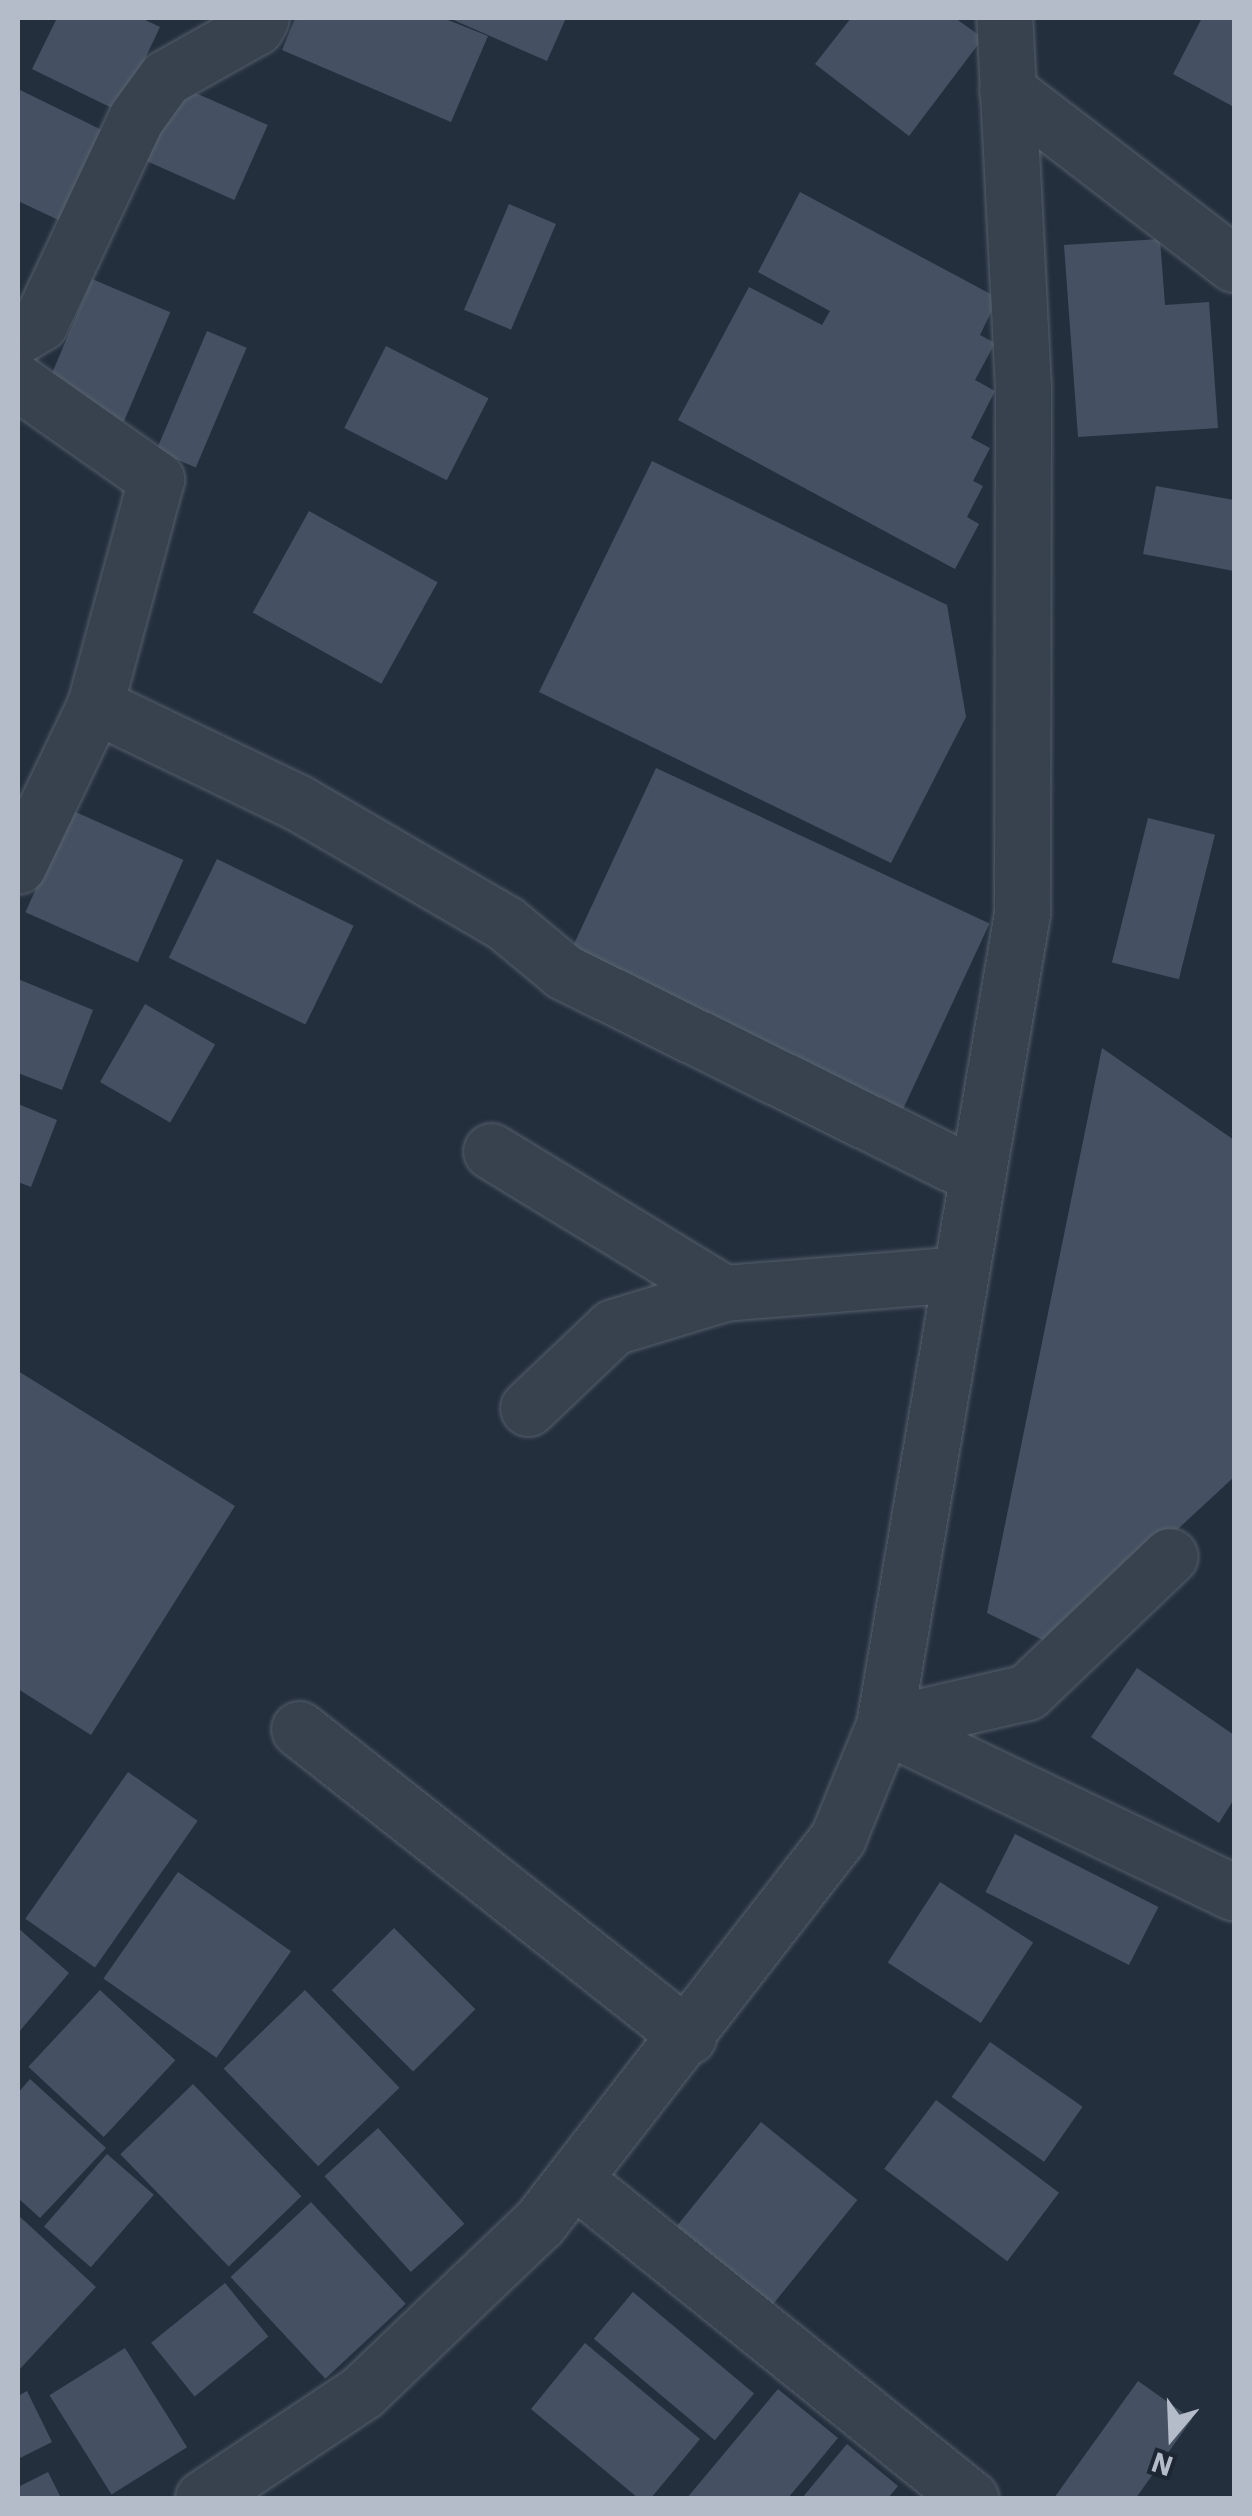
<!DOCTYPE html>
<style>
body{margin:0}
#map{position:relative;width:1252px;height:2516px;overflow:hidden;background:#242f3e;font-family:"IBM Plex Sans",sans-serif}
div>[style]{position:absolute}
.building>*{inset:0;background:#455162;transform-origin:0 0}
.roads{filter:drop-shadow(0 0 2px #565f6c) drop-shadow(0 0 2px #565f6c)}
.minor>*{height:55px;margin:-27.5px;padding:0 27.5px;transform-origin:27.5px;border-radius:27.5px;background:#38414e}
span{translate:-50% -50%;white-space:nowrap;text-align:center;line-height:1.15;-webkit-text-stroke:8px #1d2633;paint-order:stroke}
.frame{position:absolute;inset:0;border:20px solid #b4bcc9;pointer-events:none}
.north{position:absolute;left:1122px;top:2386px;width:100px;height:100px;-webkit-text-stroke:8px #1d2633;paint-order:stroke;rotate:199deg;font-size:28px;font-weight:700;line-height:40px;text-align:center;color:#b4bcc9}
.north::after{content:'';display:block;margin:auto;width:35px;height:45px;background:#b4bcc9;clip-path:polygon(50% 0,100% 100%,50% 72%,0 100%)}
</style>
<div id="map">
<div class="building">
<div style="clip-path:polygon(57px 18px,141px 18px,160px 27px,120px 112px,32px 69px)"></div>
<div style="clip-path:polygon(295px 18px,443px 18px,488px 36px,451px 122px,282px 50px)"></div>
<div style="clip-path:polygon(449px 18px,566px 18px,547px 61px)"></div>
<div style="clip-path:polygon(851px 18px,955px 18px,983px 38px,909px 136px,815px 64px)"></div>
<div style="clip-path:polygon(1202px 18px,1234px 18px,1234px 107px,1173px 74px)"></div>
<div style="left:180px;top:86px;width:96px;height:82px;rotate:24deg"></div>
<div style="clip-path:polygon(18px 89px,110px 134px,67px 224px,18px 201px)"></div>
<div style="clip-path:polygon(800px 192px,998px 298px,980px 335px,995px 343px,975px 380px,995px 391px,971px 438px,990px 448px,973px 481px,983px 486px,967px 517px,979px 524px,955px 569px,678px 420px,749px 287px,822px 325px,830px 311px,758px 272px)"></div>
<div style="left:509px;top:204px;width:51px;height:115px;rotate:23deg"></div>
<div style="clip-path:polygon(1160px 239px,1165px 305px,1209px 302px,1218px 428px,1078px 437px,1064px 245px)"></div>
<div style="left:92px;top:279px;width:85px;height:119px;rotate:23deg"></div>
<div style="left:207px;top:331px;width:43px;height:130px;rotate:23deg"></div>
<div style="left:386px;top:346px;width:115px;height:92px;rotate:27deg"></div>
<div style="clip-path:polygon(652px 461px,947px 605px,966px 717px,891px 863px,539px 692px)"></div>
<div style="clip-path:polygon(1156px 486px,1234px 500px,1234px 571px,1143px 554px)"></div>
<div style="left:309px;top:511px;width:147px;height:116px;rotate:29deg"></div>
<div style="left:656px;top:768px;width:368px;height:212px;rotate:25deg"></div>
<div style="left:71px;top:810px;width:123px;height:112px;rotate:24deg"></div>
<div style="left:1148px;top:818px;width:69px;height:149px;rotate:14deg"></div>
<div style="left:217px;top:859px;width:152px;height:110px;rotate:26deg"></div>
<div style="clip-path:polygon(18px 979px,93px 1010px,62px 1090px,18px 1073px)"></div>
<div style="left:145px;top:1004px;width:81px;height:90px;rotate:30deg"></div>
<div style="clip-path:polygon(1102px 1048px,1234px 1140px,1234px 1477px,1053px 1645px,987px 1613px)"></div>
<div style="clip-path:polygon(18px 1104px,57px 1120px,31px 1187px,18px 1182px)"></div>
<div style="clip-path:polygon(18px 1371px,235px 1506px,91px 1735px,18px 1689px)"></div>
<div style="clip-path:polygon(1137px 1668px,1234px 1735px,1234px 1799px,1219px 1823px,1091px 1737px)"></div>
<div style="left:128px;top:1772px;width:85px;height:179px;rotate:35deg"></div>
<div style="left:1015px;top:1834px;width:161px;height:65px;rotate:27deg"></div>
<div style="left:178px;top:1872px;width:138px;height:130px;rotate:35deg"></div>
<div style="left:940px;top:1882px;width:111px;height:96px;rotate:33deg"></div>
<div style="clip-path:polygon(18px 1928px,69px 1973px,18px 2033px)"></div>
<div style="left:394px;top:1928px;width:115px;height:88px;rotate:45deg"></div>
<div style="left:100px;top:1990px;width:103px;height:105px;rotate:43deg"></div>
<div style="left:305px;top:1990px;width:136px;height:113px;rotate:46deg"></div>
<div style="left:990px;top:2042px;width:113px;height:67px;rotate:35deg"></div>
<div style="clip-path:polygon(30px 2079px,106px 2148px,40px 2218px,18px 2198px,18px 2093px)"></div>
<div style="left:193px;top:2084px;width:156px;height:101px;rotate:46deg"></div>
<div style="left:936px;top:2100px;width:154px;height:86px;rotate:37deg"></div>
<div style="left:761px;top:2122px;width:124px;height:146px;rotate:39deg"></div>
<div style="left:378px;top:2128px;width:129px;height:72px;rotate:48deg"></div>
<div style="left:107px;top:2154px;width:62px;height:96px;rotate:41deg"></div>
<div style="left:311px;top:2202px;width:139px;height:110px;rotate:47deg"></div>
<div style="clip-path:polygon(18px 2215px,96px 2287px,18px 2371px)"></div>
<div style="left:225px;top:2283px;width:69px;height:95px;rotate:51deg"></div>
<div style="left:633px;top:2292px;width:158px;height:61px;rotate:40deg"></div>
<div style="clip-path:polygon(585px 2343px,700px 2439px,651px 2498px,638px 2498px,531px 2409px)"></div>
<div style="left:125px;top:2348px;width:117px;height:89px;rotate:58deg"></div>
<div style="clip-path:polygon(1138px 2381px,1192px 2419px,1136px 2498px,1054px 2498px)"></div>
<div style="clip-path:polygon(778px 2389px,838px 2438px,788px 2498px,687px 2498px)"></div>
<div style="clip-path:polygon(27px 2391px,52px 2442px,18px 2459px,18px 2396px)"></div>
<div style="clip-path:polygon(847px 2444px,898px 2486px,888px 2498px,802px 2498px)"></div>
<div style="clip-path:polygon(48px 2472px,61px 2498px,18px 2498px,18px 2487px)"></div>
</div>
<div class="roads">
<div class="minor">
<div style="left:1007px;top:90px;width:286px;rotate:37.5deg"></div>
<div style="left:18px;top:336px;width:26px;rotate:-31deg"></div>
<div style="left:40px;top:323px;width:226px;rotate:-64.9deg"></div>
<div style="left:136px;top:118px;width:49px;rotate:-54.1deg"></div>
<div style="left:165px;top:78px;width:104px;rotate:-29.3deg"></div>
<div style="left:256px;top:27px;width:10px;rotate:-61deg"></div>
<div style="left:18px;top:382px;width:169px;rotate:35.1deg"></div>
<div style="left:156px;top:479px;width:234px;rotate:105.1deg"></div>
<div style="left:95px;top:705px;width:178px;rotate:115.6deg"></div>
<div style="left:95px;top:705px;width:224px;rotate:25.7deg"></div>
<div style="left:297px;top:802px;width:241px;rotate:30.2deg"></div>
<div style="left:505px;top:923px;width:77px;rotate:39.7deg"></div>
<div style="left:564px;top:972px;width:460px;rotate:26.3deg"></div>
<div style="left:491px;top:1151px;width:273px;rotate:31.4deg"></div>
<div style="left:528px;top:1408px;width:117px;rotate:-43.6deg"></div>
<div style="left:613px;top:1327px;width:116px;rotate:-17deg"></div>
<div style="left:724px;top:1293px;width:236px;rotate:-4.6deg"></div>
<div style="left:884px;top:1725px;width:388px;rotate:25.6deg"></div>
<div style="left:884px;top:1725px;width:147px;rotate:-13deg"></div>
<div style="left:1027px;top:1692px;width:197px;rotate:-43.6deg"></div>
<div style="left:299px;top:1729px;width:496px;rotate:38.3deg"></div>
<div style="left:574px;top:2179px;width:509px;rotate:38.85deg"></div>
<div style="left:203px;top:2498px;width:191px;rotate:-33.7deg"></div>
<div style="left:362px;top:2392px;width:245px;rotate:-43.7deg"></div>
<div style="left:539px;top:2223px;width:488px;rotate:-52.2deg"></div>
<div style="left:838px;top:1837px;width:121px;rotate:-67.7deg"></div>
<div style="left:884px;top:1725px;width:824px;rotate:-80.35deg"></div>
<div style="left:1022px;top:913px;width:525px;rotate:-89.89deg"></div>
<div style="left:1023px;top:388px;width:370px;rotate:-92.9deg"></div>
</div>
</div>
<div class="frame"></div>
<div class="north">N</div>
</div>
